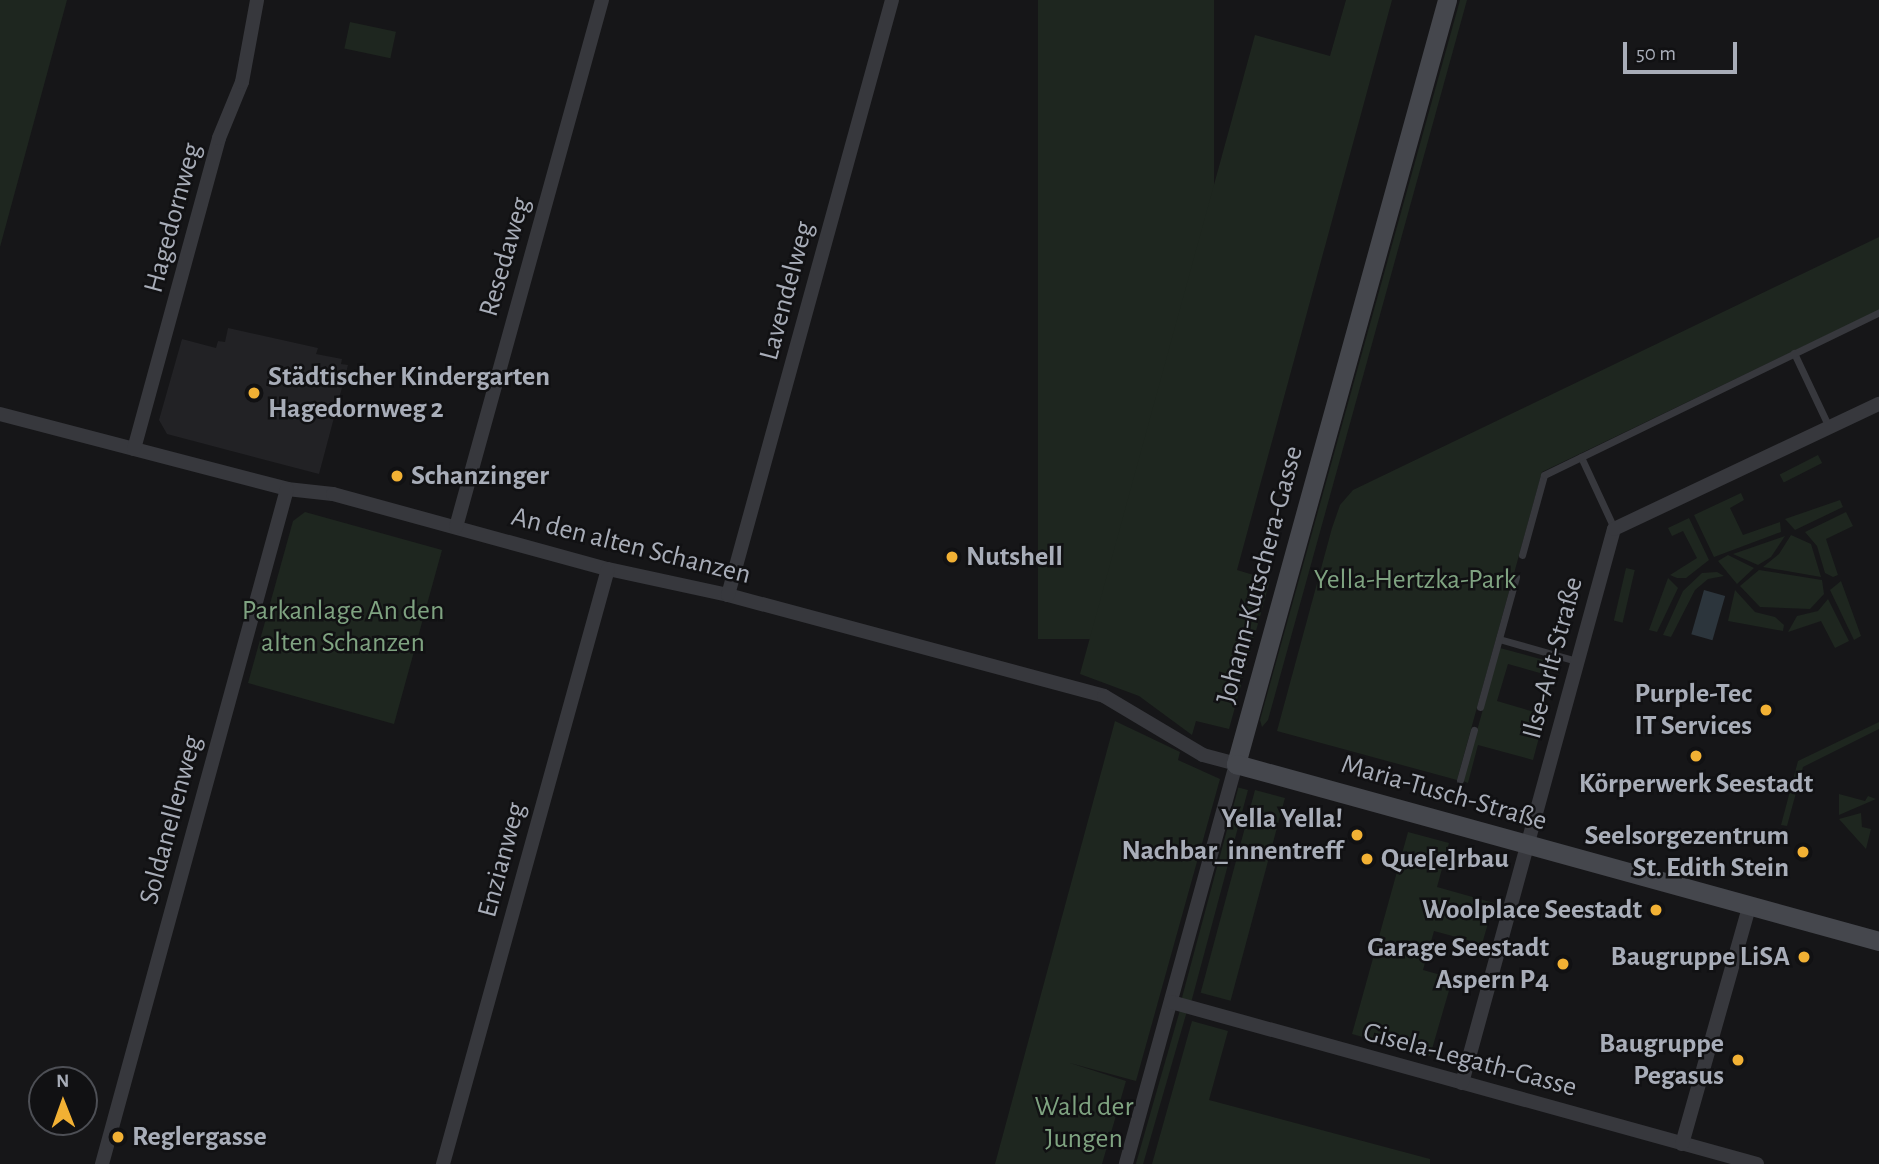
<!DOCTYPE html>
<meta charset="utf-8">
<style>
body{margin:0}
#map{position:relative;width:1879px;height:1164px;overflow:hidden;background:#161618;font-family:"Alegreya Sans",sans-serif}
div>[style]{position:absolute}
.built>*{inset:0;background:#222225}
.green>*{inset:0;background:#1e261f;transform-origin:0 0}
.water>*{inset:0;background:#2c353c;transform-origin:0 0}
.lane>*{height:7px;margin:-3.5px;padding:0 3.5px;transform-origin:3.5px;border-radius:3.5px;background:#37383d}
.street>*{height:14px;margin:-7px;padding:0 7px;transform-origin:7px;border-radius:7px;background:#37383d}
.secondary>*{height:19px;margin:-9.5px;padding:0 9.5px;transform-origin:9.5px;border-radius:9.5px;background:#45474d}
.dots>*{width:19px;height:19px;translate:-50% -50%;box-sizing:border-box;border:4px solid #111113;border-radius:50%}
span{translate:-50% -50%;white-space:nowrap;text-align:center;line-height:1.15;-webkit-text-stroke:5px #111113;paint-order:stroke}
.street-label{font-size:28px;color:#a8adb8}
.poi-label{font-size:28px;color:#a8adb8;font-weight:700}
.left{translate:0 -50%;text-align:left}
.right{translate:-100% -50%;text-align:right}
.park-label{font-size:28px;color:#7fa381}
.north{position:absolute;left:28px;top:1066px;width:70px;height:70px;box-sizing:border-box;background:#111113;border:2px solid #4d4f55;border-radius:50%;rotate:359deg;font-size:19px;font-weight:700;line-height:28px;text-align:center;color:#a8adb8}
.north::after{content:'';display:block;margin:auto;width:24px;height:32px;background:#f2b134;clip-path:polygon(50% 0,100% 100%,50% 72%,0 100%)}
.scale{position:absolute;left:1623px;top:42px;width:114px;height:32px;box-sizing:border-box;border:4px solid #a8adb8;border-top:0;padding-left:9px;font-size:21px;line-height:24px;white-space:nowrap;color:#a8adb8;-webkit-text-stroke:5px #111113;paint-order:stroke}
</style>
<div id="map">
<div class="built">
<div style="clip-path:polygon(228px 328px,318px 348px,316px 354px,342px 359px,341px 364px,348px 365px,319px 474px,167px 434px,159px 420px,182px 339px,216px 348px,218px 341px,225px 342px)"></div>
</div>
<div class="green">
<div style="clip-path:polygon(0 0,67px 0,0 247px)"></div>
<div style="left:1038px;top:0;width:176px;height:639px"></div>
<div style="clip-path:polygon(1346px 0,1392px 0,1237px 570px,1270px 580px,1229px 729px,1196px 721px,1192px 735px,1139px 696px,1080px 674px,1255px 35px,1330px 56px)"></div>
<div style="clip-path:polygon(1460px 0,1467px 0,1268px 720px,1262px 727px,1260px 720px)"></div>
<div style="left:350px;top:22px;width:47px;height:27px;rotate:12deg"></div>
<div style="clip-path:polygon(1879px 237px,1879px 310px,1542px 472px,1457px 780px,1277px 731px,1332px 528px,1340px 505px,1353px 490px)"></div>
<div style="left:1818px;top:455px;width:9px;height:43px;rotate:63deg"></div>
<div style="clip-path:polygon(1741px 493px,1744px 500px,1730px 508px,1743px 535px,1780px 522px,1781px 532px,1714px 557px,1694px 515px)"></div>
<div style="clip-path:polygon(1840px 500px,1843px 507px,1795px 530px,1785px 519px)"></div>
<div style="clip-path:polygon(305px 512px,442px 550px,394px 724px,248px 683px,293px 521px)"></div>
<div style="clip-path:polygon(1846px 512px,1853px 526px,1826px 539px,1838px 575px,1833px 577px,1825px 573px,1817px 546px,1805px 532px)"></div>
<div style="clip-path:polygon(1689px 518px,1709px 560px,1686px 578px,1677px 578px,1670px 575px,1697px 558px,1683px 531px,1672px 536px,1668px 528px)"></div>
<div style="clip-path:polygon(1791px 535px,1811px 544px,1821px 577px,1763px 567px,1779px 554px)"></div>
<div style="clip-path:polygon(1785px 536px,1771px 557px,1758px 565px,1733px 554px)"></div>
<div style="clip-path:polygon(1728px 555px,1754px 568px,1737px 584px,1718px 561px)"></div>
<div style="left:1626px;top:568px;width:9px;height:54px;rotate:13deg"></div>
<div style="clip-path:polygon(1759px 570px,1822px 580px,1824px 594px,1810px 609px,1760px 607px,1740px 586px)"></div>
<div style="clip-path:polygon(1717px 572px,1724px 576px,1708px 579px,1695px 590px,1671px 637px,1663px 635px,1683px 591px,1702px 573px)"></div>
<div style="clip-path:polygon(1668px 578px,1678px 588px,1657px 632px,1649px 630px)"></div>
<div style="clip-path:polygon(1841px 581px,1861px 636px,1854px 640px,1830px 590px)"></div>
<div style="clip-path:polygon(1735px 590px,1755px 612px,1775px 617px,1784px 625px,1783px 631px,1728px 621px)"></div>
<div style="clip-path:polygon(1828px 599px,1849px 641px,1835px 648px,1821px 621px,1788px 632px,1797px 616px,1818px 611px)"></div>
<div style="clip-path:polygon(1500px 648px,1544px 660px,1540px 673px,1508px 664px,1497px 701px,1545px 715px,1533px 760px,1478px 745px,1468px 783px,1463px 781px)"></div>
<div style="clip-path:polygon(1115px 721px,1180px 752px,1178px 760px,1220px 779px,1136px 1081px,1070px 1063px,1126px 1081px,1102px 1164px,995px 1164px)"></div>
<div style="clip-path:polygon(1879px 722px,1879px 729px,1803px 767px,1787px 826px,1781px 825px,1798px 761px)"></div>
<div style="left:1248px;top:790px;width:223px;height:10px;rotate:105deg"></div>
<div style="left:1255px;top:790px;width:31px;height:210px;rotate:15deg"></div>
<div style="clip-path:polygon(1839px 794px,1865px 801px,1868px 796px,1876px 799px,1839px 815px)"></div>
<div style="clip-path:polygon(1861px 813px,1862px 827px,1871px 829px,1866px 849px,1839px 819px)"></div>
<div style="clip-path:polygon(1408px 832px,1449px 843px,1437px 887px,1494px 903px,1482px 944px,1434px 931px,1423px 970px,1459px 980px,1456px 988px,1450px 987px,1430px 1056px,1352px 1034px)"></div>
<div style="left:1180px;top:1010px;width:7px;height:160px;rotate:16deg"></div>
<div style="clip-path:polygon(1192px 1021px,1228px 1031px,1209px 1100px,1430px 1159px,1430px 1164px,1152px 1164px)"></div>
</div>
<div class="water">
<div style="left:1704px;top:590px;width:22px;height:46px;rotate:16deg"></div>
</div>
<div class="lane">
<div style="left:1794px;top:353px;width:82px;rotate:64.7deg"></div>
<div style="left:1581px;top:457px;width:78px;rotate:65.1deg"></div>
<div style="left:1522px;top:555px;width:83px;rotate:-74.6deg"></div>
<div style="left:1544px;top:475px;width:373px;rotate:-25.9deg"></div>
<div style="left:1499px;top:639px;width:81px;rotate:15.8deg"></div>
<div style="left:1480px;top:707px;width:135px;rotate:-74.5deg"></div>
<div style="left:1460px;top:780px;width:52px;rotate:-74.4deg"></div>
</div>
<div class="street">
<div style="left:0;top:414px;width:297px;rotate:14.6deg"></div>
<div style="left:287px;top:489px;width:46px;rotate:6.2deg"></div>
<div style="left:333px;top:494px;width:285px;rotate:15.3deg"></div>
<div style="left:608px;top:569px;width:123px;rotate:12.2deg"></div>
<div style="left:728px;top:595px;width:389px;rotate:15deg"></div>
<div style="left:1104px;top:696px;width:115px;rotate:30.8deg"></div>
<div style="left:1203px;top:755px;width:34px;rotate:15deg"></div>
<div style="left:1236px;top:764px;width:415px;rotate:105.4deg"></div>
<div style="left:134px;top:449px;width:322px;rotate:-74.7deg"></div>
<div style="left:219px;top:138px;width:61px;rotate:-67.7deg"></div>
<div style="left:242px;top:82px;width:83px;rotate:-79.6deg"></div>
<div style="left:456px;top:527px;width:547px;rotate:-74.52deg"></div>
<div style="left:728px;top:595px;width:617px;rotate:-74.59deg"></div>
<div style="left:1171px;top:1002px;width:608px;rotate:15.45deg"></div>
<div style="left:1462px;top:1083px;width:574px;rotate:-74.66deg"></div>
<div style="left:1614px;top:529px;width:293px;rotate:-25.3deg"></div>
<div style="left:1682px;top:1144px;width:246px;rotate:-74.2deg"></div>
<div style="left:102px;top:1164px;width:700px;rotate:-74.67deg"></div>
<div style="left:443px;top:1164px;width:617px;rotate:-74.5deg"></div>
</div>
<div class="secondary">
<div style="left:1447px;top:0;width:793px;rotate:105.44deg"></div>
<div style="left:1236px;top:764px;width:667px;rotate:15.39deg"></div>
</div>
<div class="dots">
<div style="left:254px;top:393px;background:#f2b134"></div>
<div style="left:397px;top:476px;background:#f2b134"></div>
<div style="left:952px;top:557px;background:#f2b134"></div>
<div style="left:1766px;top:710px;background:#f2b134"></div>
<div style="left:1696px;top:756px;background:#f2b134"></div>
<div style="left:1357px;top:835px;background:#f2b134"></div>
<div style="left:1803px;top:852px;background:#f2b134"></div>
<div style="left:1367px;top:859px;background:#f2b134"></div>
<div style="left:1656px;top:910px;background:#f2b134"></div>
<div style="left:1804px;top:957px;background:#f2b134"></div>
<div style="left:1563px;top:964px;background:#f2b134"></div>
<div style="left:1738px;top:1060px;background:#f2b134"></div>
<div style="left:118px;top:1137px;background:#f2b134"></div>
</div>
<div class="street-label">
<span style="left:173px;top:218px;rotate:-75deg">Hagedornweg</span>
<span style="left:505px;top:257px;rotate:-74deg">Resedaweg</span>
<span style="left:787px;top:291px;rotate:-75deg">Lavendelweg</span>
<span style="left:631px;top:546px;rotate:14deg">An den alten Schanzen</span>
<span style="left:1260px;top:575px;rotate:-75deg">Johann-Kutschera-Gasse</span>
<span style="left:1553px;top:658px;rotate:-75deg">Ilse-Arlt-Straße</span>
<span style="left:1444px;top:793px;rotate:16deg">Maria-Tusch-Straße</span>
<span style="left:171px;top:820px;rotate:-75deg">Soldanellenweg</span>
<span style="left:502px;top:860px;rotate:-75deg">Enzianweg</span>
<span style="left:1470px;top:1060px;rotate:15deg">Gisela-Legath-Gasse</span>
</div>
<div class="poi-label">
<span class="left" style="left:268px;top:393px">Städtischer Kindergarten<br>Hagedornweg 2</span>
<span class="left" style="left:411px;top:476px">Schanzinger</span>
<span class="left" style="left:966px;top:557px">Nutshell</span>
<span class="right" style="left:1752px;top:710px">Purple-Tec<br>IT Services</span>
<span style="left:1696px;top:784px">Körperwerk Seestadt</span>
<span class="right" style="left:1343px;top:835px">Yella Yella!<br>Nachbar_innentreff</span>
<span class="right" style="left:1789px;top:852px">Seelsorgezentrum<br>St. Edith Stein</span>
<span class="left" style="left:1381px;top:859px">Que[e]rbau</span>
<span class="right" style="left:1642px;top:910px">Woolplace Seestadt</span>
<span class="right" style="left:1549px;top:964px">Garage Seestadt<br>Aspern P4</span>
<span class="right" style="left:1790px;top:957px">Baugruppe LiSA</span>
<span class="right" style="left:1724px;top:1060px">Baugruppe<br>Pegasus</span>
<span class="left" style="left:132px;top:1137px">Reglergasse</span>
</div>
<div class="park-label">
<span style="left:1415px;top:580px">Yella-Hertzka-Park</span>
<span style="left:343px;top:627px">Parkanlage An den<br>alten Schanzen</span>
<span style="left:1084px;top:1123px">Wald der<br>Jungen</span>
</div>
<div class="north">N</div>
<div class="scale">50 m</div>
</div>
